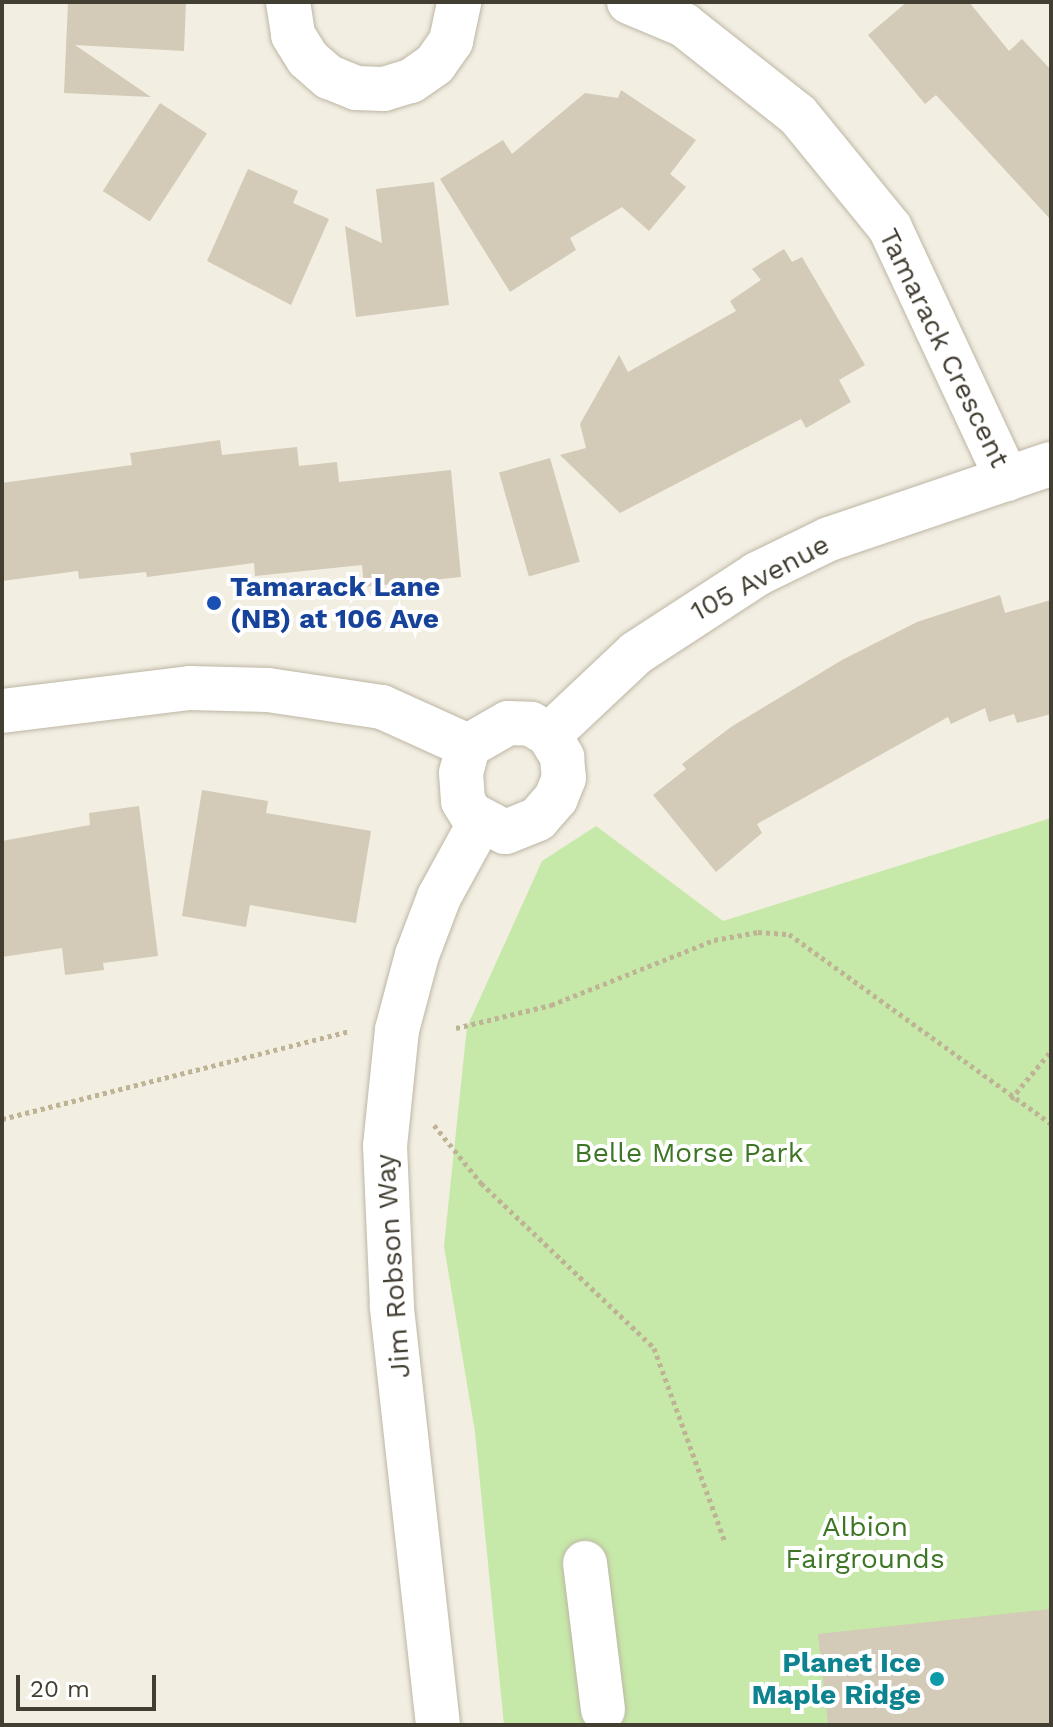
<!DOCTYPE html>
<style>
body{margin:0}
#map{position:relative;width:1053px;height:1727px;overflow:hidden;background:#f2eee2;font-family:"Work Sans",sans-serif}
div>[style]{position:absolute}
.green>*{inset:0;background:#c6e8a8}
.building>*{inset:0;background:#d3cab7;transform-origin:0 0}
.path>*{height:5px;margin-top:-2.5px;transform-origin:0;background:repeating-linear-gradient(90deg,#bfb395 0 4px,transparent 0 8px)}
.roads{filter:drop-shadow(0 0 2px #bdb6a4) drop-shadow(0 0 2px #bdb6a4)}
.minor>*{height:44px;margin:-22px;padding:0 22px;transform-origin:22px;border-radius:22px;background:#fff}
.dots>*{width:22px;height:22px;translate:-50% -50%;box-sizing:border-box;border:4px solid #fff;border-radius:50%}
span{translate:-50% -50%;white-space:nowrap;text-align:center;line-height:1.15;-webkit-text-stroke:8px #fff;paint-order:stroke}
.street-label{font-size:28px;color:#433e32}
.transit-label{font-size:28px;color:#164399;font-weight:700}
.left{translate:0 -50%;text-align:left}
.park-label{font-size:28px;color:#3d7625}
.culture-label{font-size:28px;color:#0d838f;font-weight:700}
.right{translate:-100% -50%;text-align:right}
.frame{position:absolute;inset:0;border:4px solid #433e32;pointer-events:none}
.scale{position:absolute;left:16px;top:1675px;width:140px;height:36px;box-sizing:border-box;border:4px solid #433e32;border-top:0;padding-left:10px;font-size:24px;line-height:28px;white-space:nowrap;color:#433e32;-webkit-text-stroke:6px #fff;paint-order:stroke}
</style>
<div id="map">
<div class="green">
<div style="clip-path:polygon(1051px 818px,1051px 1725px,504px 1725px,475px 1432px,444px 1246px,467px 1027px,542px 861px,596px 826px,723px 921px)"></div>
</div>
<div class="building">
<div style="clip-path:polygon(68px 2px,186px 2px,184px 51px,75px 45px,151px 97px,64px 93px)"></div>
<div style="clip-path:polygon(907px 2px,969px 2px,1009px 51px,1022px 39px,1051px 70px,1051px 220px,936px 95px,925px 104px,868px 35px)"></div>
<div style="clip-path:polygon(621px 90px,696px 140px,670px 174px,686px 187px,649px 231px,622px 207px,570px 238px,576px 250px,510px 292px,440px 179px,503px 140px,512px 154px,585px 93px,618px 98px)"></div>
<div style="left:160px;top:103px;width:56px;height:105px;rotate:33deg"></div>
<div style="clip-path:polygon(248px 169px,298px 191px,293px 203px,329px 219px,291px 305px,207px 261px)"></div>
<div style="clip-path:polygon(434px 182px,449px 305px,356px 317px,345px 226px,382px 243px,376px 189px)"></div>
<div style="clip-path:polygon(784px 249px,792px 262px,802px 257px,865px 365px,839px 380px,851px 402px,806px 428px,801px 419px,620px 513px,560px 455px,586px 448px,580px 424px,619px 355px,628px 372px,736px 311px,730px 301px,761px 280px,752px 269px)"></div>
<div style="clip-path:polygon(220px 440px,222px 455px,297px 447px,299px 466px,337px 462px,339px 482px,451px 470px,461px 577px,364px 587px,362px 565px,255px 576px,254px 563px,147px 577px,146px 572px,79px 579px,78px 571px,2px 581px,2px 483px,132px 465px,130px 453px)"></div>
<div style="left:550px;top:458px;width:108px;height:53px;rotate:74deg"></div>
<div style="clip-path:polygon(1000px 595px,1005px 613px,1051px 600px,1051px 714px,1017px 723px,1014px 714px,989px 722px,985px 708px,951px 724px,948px 717px,757px 824px,762px 833px,716px 872px,653px 795px,686px 769px,682px 764px,731px 727px,842px 660px,917px 622px)"></div>
<div style="clip-path:polygon(202px 790px,268px 801px,266px 813px,371px 831px,356px 923px,250px 905px,246px 927px,182px 916px)"></div>
<div style="clip-path:polygon(139px 806px,158px 956px,103px 963px,104px 970px,65px 975px,62px 948px,2px 957px,2px 841px,90px 825px,89px 813px)"></div>
<div style="clip-path:polygon(1051px 1609px,1051px 1725px,828px 1725px,818px 1634px)"></div>
</div>
<div class="path">
<div style="left:456px;top:1028px;width:98px;rotate:-13.6deg"></div>
<div style="left:551px;top:1005px;width:175px;rotate:-21.7deg"></div>
<div style="left:714px;top:940px;width:45px;rotate:-10.3deg"></div>
<div style="left:758px;top:932px;width:31px;rotate:4deg"></div>
<div style="left:789px;top:934px;width:324px;rotate:35.9deg"></div>
<div style="left:1011px;top:1099px;width:62px;rotate:-50.2deg"></div>
<div style="left:2px;top:1119px;width:359px;rotate:-14.2deg"></div>
<div style="left:434px;top:1125px;width:75px;rotate:51deg"></div>
<div style="left:481px;top:1183px;width:239px;rotate:43.6deg"></div>
<div style="left:654px;top:1348px;width:207px;rotate:69.9deg"></div>
</div>
<div class="roads">
<div class="minor">
<div style="left:288px;top:2px;width:33px;rotate:81deg"></div>
<div style="left:293px;top:35px;width:28px;rotate:58deg"></div>
<div style="left:308px;top:59px;width:28px;rotate:41deg"></div>
<div style="left:329px;top:77px;width:29px;rotate:22deg"></div>
<div style="left:356px;top:88px;width:28px;rotate:2deg"></div>
<div style="left:384px;top:89px;width:28px;rotate:-17deg"></div>
<div style="left:411px;top:81px;width:29px;rotate:-35deg"></div>
<div style="left:435px;top:64px;width:28px;rotate:-55deg"></div>
<div style="left:451px;top:41px;width:40px;rotate:-78deg"></div>
<div style="left:629px;top:2px;width:60px;rotate:22.7deg"></div>
<div style="left:684px;top:25px;width:145px;rotate:38.3deg"></div>
<div style="left:798px;top:115px;width:146px;rotate:50.8deg"></div>
<div style="left:890px;top:228px;width:277px;rotate:65deg"></div>
<div style="left:2px;top:711px;width:189px;rotate:-7deg"></div>
<div style="left:190px;top:688px;width:78px;rotate:1.5deg"></div>
<div style="left:268px;top:690px;width:115px;rotate:8.5deg"></div>
<div style="left:382px;top:707px;width:94px;rotate:24.4deg"></div>
<div style="left:508px;top:723px;width:23px;rotate:2deg"></div>
<div style="left:531px;top:724px;width:21px;rotate:31deg"></div>
<div style="left:549px;top:735px;width:26px;rotate:59deg"></div>
<div style="left:562px;top:757px;width:21px;rotate:85deg"></div>
<div style="left:564px;top:778px;width:22px;rotate:112deg"></div>
<div style="left:556px;top:798px;width:28px;rotate:131deg"></div>
<div style="left:538px;top:819px;width:35px;rotate:158deg"></div>
<div style="left:505px;top:832px;width:38px;rotate:-152deg"></div>
<div style="left:471px;top:814px;width:15px;rotate:-122deg"></div>
<div style="left:463px;top:801px;width:28px;rotate:-94deg"></div>
<div style="left:461px;top:773px;width:28px;rotate:-75deg"></div>
<div style="left:468px;top:746px;width:46px;rotate:-29.9deg"></div>
<div style="left:549px;top:735px;width:120px;rotate:-43.3deg"></div>
<div style="left:636px;top:653px;width:145px;rotate:-33.1deg"></div>
<div style="left:757px;top:574px;width:80px;rotate:-25.9deg"></div>
<div style="left:829px;top:539px;width:234px;rotate:-18.7deg"></div>
<div style="left:585px;top:1563px;width:148px;rotate:83deg"></div>
<div style="left:438px;top:1725px;width:422px;rotate:-96.3deg"></div>
<div style="left:392px;top:1306px;width:160px;rotate:-92.5deg"></div>
<div style="left:385px;top:1146px;width:117px;rotate:-84.1deg"></div>
<div style="left:397px;top:1030px;width:78px;rotate:-75.1deg"></div>
<div style="left:417px;top:955px;width:62px;rotate:-69.2deg"></div>
<div style="left:439px;top:897px;width:85px;rotate:-61.3deg"></div>
</div>
</div>
<div class="dots">
<div style="left:214px;top:603px;background:#1a4fb4"></div>
<div style="left:937px;top:1679px;background:#0f9aa8"></div>
</div>
<div class="street-label">
<span style="left:944px;top:348px;rotate:64deg">Tamarack Crescent</span>
<span style="left:760px;top:578px;rotate:-28deg">105 Avenue</span>
<span style="left:393px;top:1266px;rotate:-94deg">Jim Robson Way</span>
</div>
<div class="transit-label">
<span class="left" style="left:230px;top:603px">Tamarack Lane<br>(NB) at 106 Ave</span>
</div>
<div class="park-label">
<span style="left:689px;top:1153px">Belle Morse Park</span>
<span style="left:865px;top:1543px">Albion<br>Fairgrounds</span>
</div>
<div class="culture-label">
<span class="right" style="left:921px;top:1679px">Planet Ice<br>Maple Ridge</span>
</div>
<div class="frame"></div>
<div class="scale">20 m</div>
</div>
